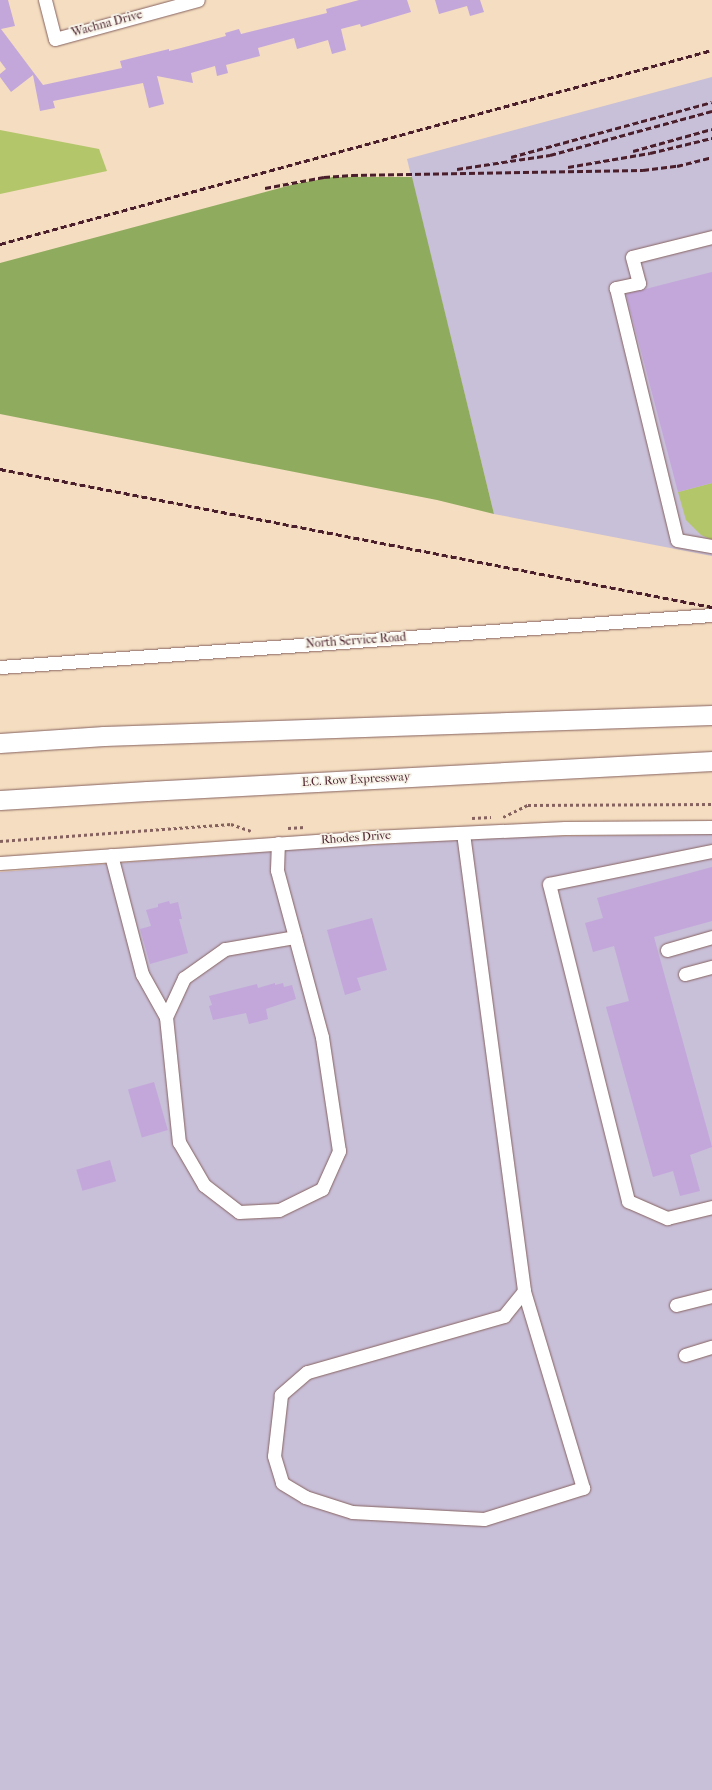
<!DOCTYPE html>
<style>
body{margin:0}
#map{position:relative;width:712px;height:1790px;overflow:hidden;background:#f4ddc0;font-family:"IM FELL French Canon",serif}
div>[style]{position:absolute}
.industrial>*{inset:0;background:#c8bfd8}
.green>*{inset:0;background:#b4c66a}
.forest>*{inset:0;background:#8fab5e}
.building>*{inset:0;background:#c3a7db;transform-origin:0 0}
.path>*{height:2.5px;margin-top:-1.25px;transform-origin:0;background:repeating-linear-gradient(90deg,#86625f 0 3px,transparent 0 6px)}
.roads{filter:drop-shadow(0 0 1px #86625f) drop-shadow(0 0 1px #86625f)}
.minor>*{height:13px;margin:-6.5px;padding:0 6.5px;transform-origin:6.5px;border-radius:6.5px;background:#fff}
.highway>*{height:19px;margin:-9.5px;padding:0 9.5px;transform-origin:9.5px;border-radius:9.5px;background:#fff}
.rail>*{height:3px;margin-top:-1.5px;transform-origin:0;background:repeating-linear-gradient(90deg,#4a1f2b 0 6px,transparent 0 9px)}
span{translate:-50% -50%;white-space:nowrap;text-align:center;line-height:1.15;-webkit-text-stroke:3.5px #f7f3e8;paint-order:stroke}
.street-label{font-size:12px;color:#4a1f2b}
</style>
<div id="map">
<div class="industrial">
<div style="clip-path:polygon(712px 77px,712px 556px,494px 514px,407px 159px)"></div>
<div style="clip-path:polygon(712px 834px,712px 1790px,0 1790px,0 872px,301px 849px,509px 837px)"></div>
</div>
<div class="green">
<div style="clip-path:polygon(0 130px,99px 149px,107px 171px,0 194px)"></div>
<div style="clip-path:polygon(712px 483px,712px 540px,701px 535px,686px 520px,678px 492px)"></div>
</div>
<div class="forest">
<div style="clip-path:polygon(333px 177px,412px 177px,494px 514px,437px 500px,0 414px,0 263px,295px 184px)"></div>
</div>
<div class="building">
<div style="clip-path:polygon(0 0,8px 0,15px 26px,1px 29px,43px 85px,122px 68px,120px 61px,169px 49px,169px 51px,181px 48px,226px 36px,225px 33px,239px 29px,241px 34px,327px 13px,326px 9px,359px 0,407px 0,411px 12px,361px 27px,360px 24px,341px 29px,346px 50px,332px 54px,328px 40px,297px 49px,294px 38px,258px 48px,260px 56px,226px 65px,228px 73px,217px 76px,215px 66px,191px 73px,193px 83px,157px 76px,164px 104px,149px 108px,143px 83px,53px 101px,55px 108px,40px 111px,33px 75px,11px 92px,0 77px,0 74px,6px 69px,0 61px)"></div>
<div style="clip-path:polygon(435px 0,480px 0,484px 12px,470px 16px,467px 6px,439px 14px)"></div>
<div style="clip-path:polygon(712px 272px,712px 483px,678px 492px,626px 294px)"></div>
<div style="clip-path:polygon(712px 867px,712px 921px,654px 937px,712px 1147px,690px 1155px,700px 1191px,680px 1196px,673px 1171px,653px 1177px,606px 1007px,629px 1001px,614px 946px,593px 952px,585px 923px,603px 918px,597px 898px)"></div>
<div style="clip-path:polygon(169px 901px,170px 904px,178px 902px,182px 919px,179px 919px,188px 953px,150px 964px,140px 929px,151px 926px,146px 910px,158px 907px,158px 904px)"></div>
<div style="clip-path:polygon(372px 918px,387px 970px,357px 978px,361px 990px,345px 995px,327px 930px)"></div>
<div style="clip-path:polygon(275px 983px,275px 985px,283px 983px,284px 987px,292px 985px,296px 999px,266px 1009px,268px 1019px,249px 1024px,246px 1013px,213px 1020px,209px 1006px,212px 1005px,209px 996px,257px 984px,258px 988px)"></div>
<div style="left:154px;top:1082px;width:50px;height:27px;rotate:74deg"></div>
<div style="left:110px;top:1160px;width:22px;height:35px;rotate:74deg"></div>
</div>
<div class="path">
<div style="left:503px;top:817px;width:28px;rotate:-26deg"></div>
<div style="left:528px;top:805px;width:184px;rotate:-0.3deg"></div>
<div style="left:472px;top:818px;width:19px;rotate:-3deg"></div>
<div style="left:288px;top:828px;width:17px;rotate:-3deg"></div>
<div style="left:0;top:841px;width:232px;rotate:-4.2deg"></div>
<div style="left:231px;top:824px;width:21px;rotate:19deg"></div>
</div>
<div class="roads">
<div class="minor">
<div style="left:45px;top:0;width:40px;rotate:75.6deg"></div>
<div style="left:55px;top:39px;width:148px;rotate:-15.3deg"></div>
<div style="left:712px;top:237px;width:82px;rotate:166deg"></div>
<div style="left:632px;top:257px;width:27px;rotate:75deg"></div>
<div style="left:639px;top:283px;width:24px;rotate:168deg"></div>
<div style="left:616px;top:288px;width:259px;rotate:76.4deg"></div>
<div style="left:677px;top:540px;width:36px;rotate:10deg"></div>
<div style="left:0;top:667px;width:714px;rotate:-4.18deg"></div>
<div style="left:463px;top:833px;width:462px;rotate:82.4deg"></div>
<div style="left:524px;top:1291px;width:32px;rotate:129deg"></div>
<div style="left:504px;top:1316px;width:205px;rotate:164.1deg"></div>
<div style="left:307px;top:1372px;width:35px;rotate:139deg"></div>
<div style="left:281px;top:1395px;width:61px;rotate:96.5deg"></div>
<div style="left:274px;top:1456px;width:28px;rotate:73deg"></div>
<div style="left:282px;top:1483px;width:27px;rotate:31deg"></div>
<div style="left:305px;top:1497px;width:49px;rotate:17.7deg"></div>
<div style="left:352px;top:1512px;width:132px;rotate:3deg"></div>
<div style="left:484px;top:1519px;width:104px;rotate:-17.4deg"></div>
<div style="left:583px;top:1488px;width:206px;rotate:-106.7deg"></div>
<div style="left:712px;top:851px;width:166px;rotate:168.6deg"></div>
<div style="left:549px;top:884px;width:327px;rotate:76deg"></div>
<div style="left:628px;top:1201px;width:43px;rotate:23.6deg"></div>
<div style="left:667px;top:1218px;width:46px;rotate:-13.7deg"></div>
<div style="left:111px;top:855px;width:123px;rotate:75.4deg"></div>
<div style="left:142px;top:974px;width:49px;rotate:60.8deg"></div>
<div style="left:166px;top:1017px;width:126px;rotate:84.1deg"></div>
<div style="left:179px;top:1142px;width:50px;rotate:59.8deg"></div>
<div style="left:204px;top:1185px;width:44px;rotate:37.6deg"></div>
<div style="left:239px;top:1212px;width:40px;rotate:-2.9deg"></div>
<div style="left:279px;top:1210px;width:48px;rotate:-26deg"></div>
<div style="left:322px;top:1189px;width:42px;rotate:-65.9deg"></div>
<div style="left:339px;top:1151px;width:115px;rotate:-98.5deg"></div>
<div style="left:322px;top:1037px;width:173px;rotate:-105.1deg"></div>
<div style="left:277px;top:870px;width:27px;rotate:-88deg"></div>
<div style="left:0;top:863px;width:374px;rotate:-4deg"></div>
<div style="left:373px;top:837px;width:192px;rotate:-2.7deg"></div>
<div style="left:565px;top:828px;width:147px;rotate:-0.4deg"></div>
<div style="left:667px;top:950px;width:47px;rotate:-16.1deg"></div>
<div style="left:685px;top:974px;width:28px;rotate:-15deg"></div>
<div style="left:166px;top:1017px;width:43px;rotate:-65.2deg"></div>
<div style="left:184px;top:978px;width:50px;rotate:-35.3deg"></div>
<div style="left:225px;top:949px;width:71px;rotate:-9.7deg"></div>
<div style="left:676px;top:1305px;width:37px;rotate:-14deg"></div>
<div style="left:685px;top:1355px;width:28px;rotate:-17deg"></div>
</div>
<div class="highway">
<div style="left:0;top:743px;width:104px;rotate:-3.9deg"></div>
<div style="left:104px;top:736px;width:608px;rotate:-1.98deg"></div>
<div style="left:0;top:800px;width:147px;rotate:-3.5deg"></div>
<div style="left:147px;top:791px;width:566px;rotate:-3.04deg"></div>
</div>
</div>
<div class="rail">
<div style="left:633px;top:151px;width:82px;rotate:-15.6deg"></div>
<div style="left:511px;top:157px;width:208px;rotate:-15.3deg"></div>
<div style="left:568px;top:167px;width:83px;rotate:-9.7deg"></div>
<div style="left:650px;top:153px;width:64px;rotate:-13.6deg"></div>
<div style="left:457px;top:169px;width:94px;rotate:-8.6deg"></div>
<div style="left:550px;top:155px;width:168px;rotate:-15.2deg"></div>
<div style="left:265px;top:188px;width:60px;rotate:-10.6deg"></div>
<div style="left:324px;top:177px;width:28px;rotate:-4deg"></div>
<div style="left:352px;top:175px;width:291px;rotate:-1deg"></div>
<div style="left:643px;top:170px;width:34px;rotate:-7deg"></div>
<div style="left:677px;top:166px;width:36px;rotate:-14deg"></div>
<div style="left:0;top:244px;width:738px;rotate:-15.24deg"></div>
<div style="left:0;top:469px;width:725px;rotate:10.97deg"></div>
</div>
<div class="street-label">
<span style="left:107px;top:24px;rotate:-15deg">Wachna Drive</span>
<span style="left:356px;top:641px;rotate:-4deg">North Service Road</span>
<span style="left:356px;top:780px;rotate:-3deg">E.C. Row Expressway</span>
<span style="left:356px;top:838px;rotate:-4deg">Rhodes Drive</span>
</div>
</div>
